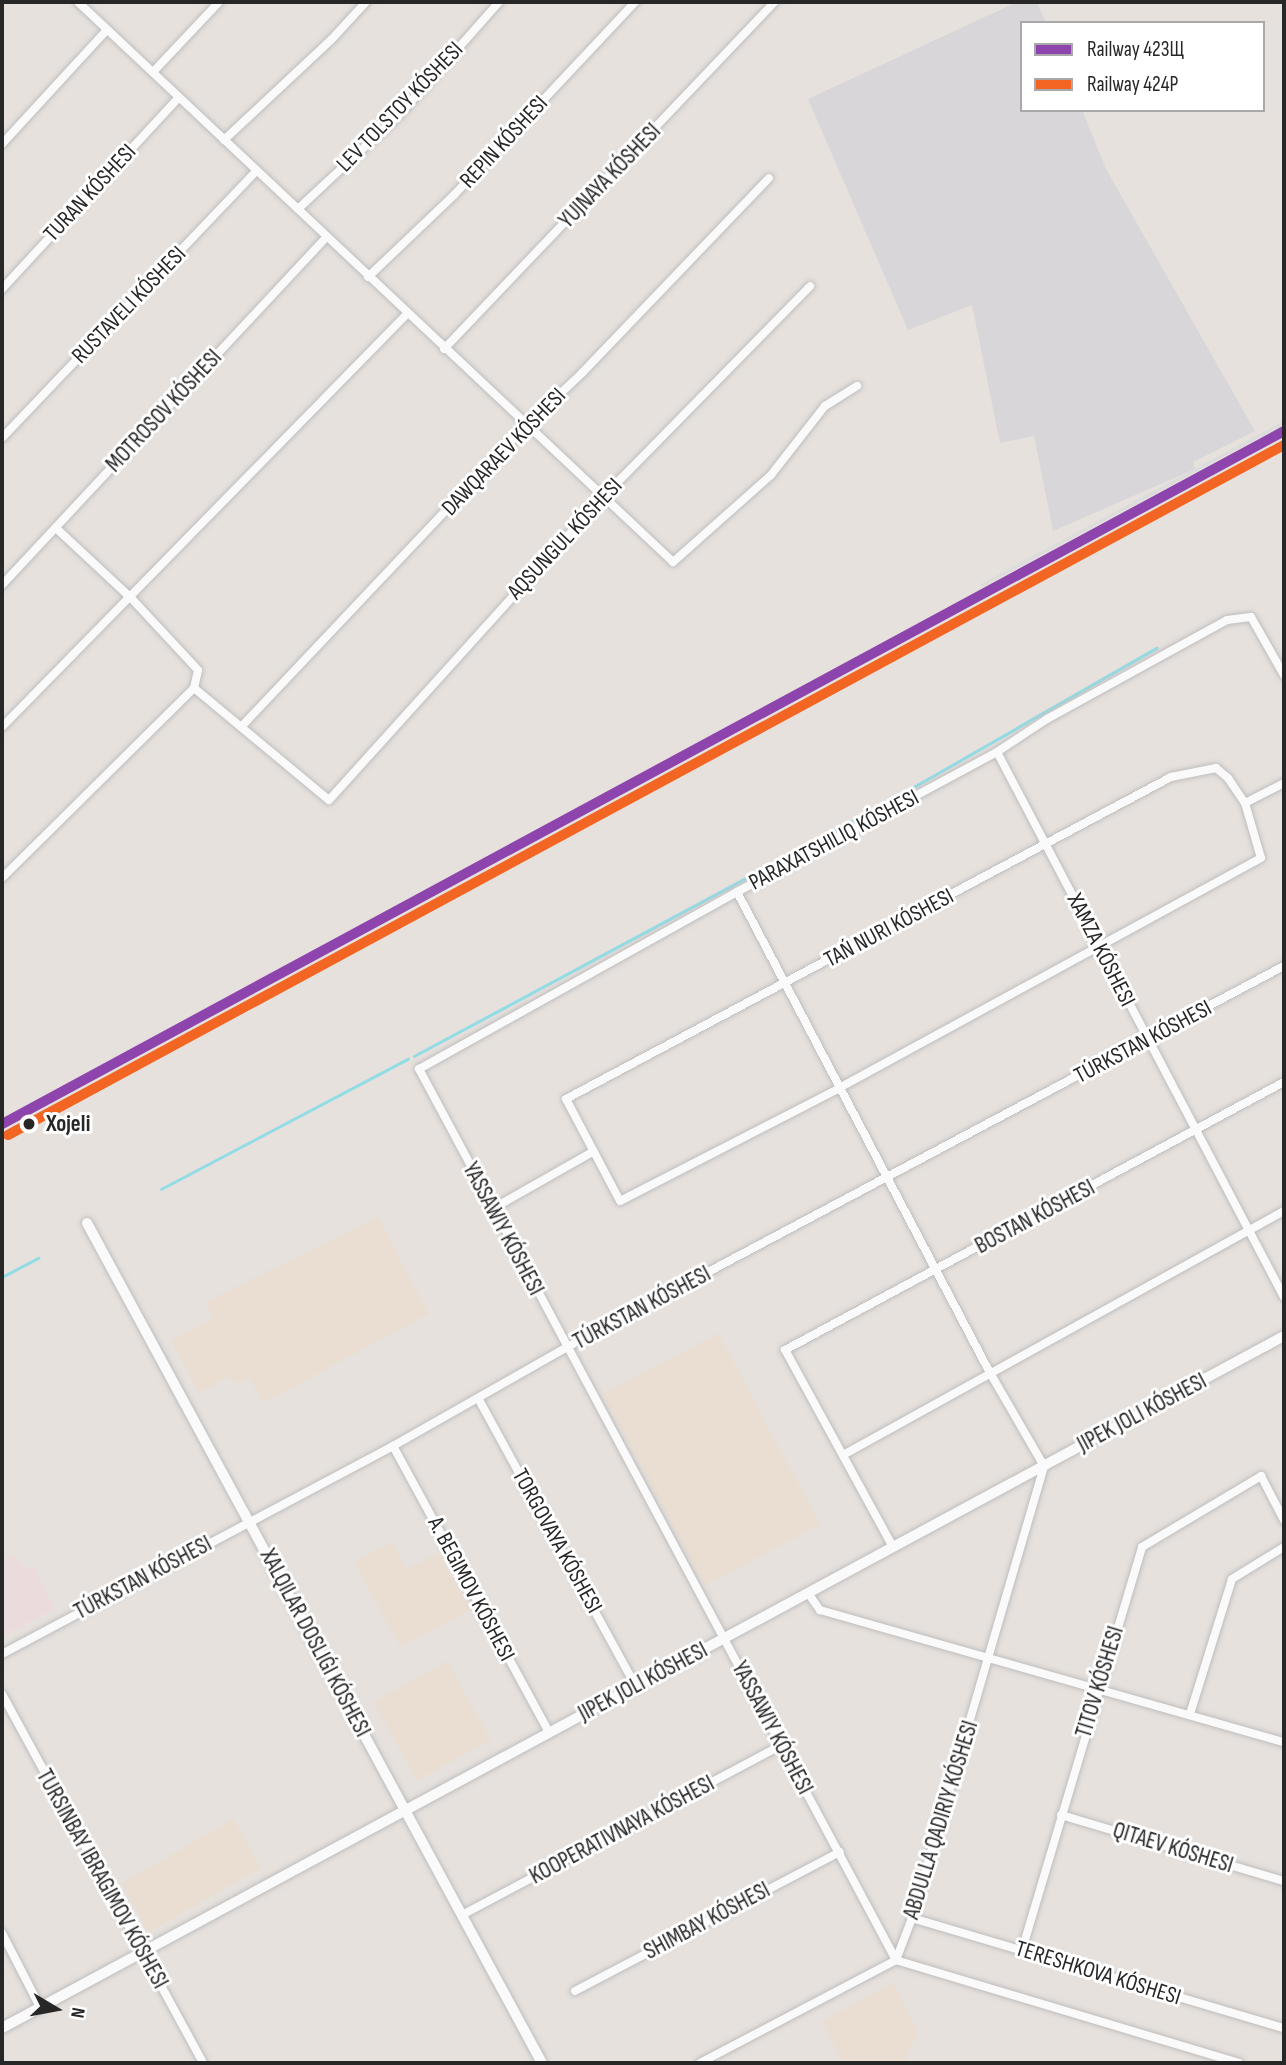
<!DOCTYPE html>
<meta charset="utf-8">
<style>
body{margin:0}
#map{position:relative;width:1286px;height:2065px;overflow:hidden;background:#e6e1dd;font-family:"Sofia Sans Condensed",sans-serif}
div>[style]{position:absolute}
.industrial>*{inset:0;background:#d9d6d9}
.education>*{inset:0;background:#e9ded1;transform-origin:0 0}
.medical>*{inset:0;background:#ecdbdc}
.stream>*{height:2.5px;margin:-1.25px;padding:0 1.25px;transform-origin:1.25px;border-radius:1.25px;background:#92dce6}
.roads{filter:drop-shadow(0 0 2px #bfbebe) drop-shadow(0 0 2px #bfbebe)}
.street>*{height:8px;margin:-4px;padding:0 4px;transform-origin:4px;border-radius:4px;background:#fbfafa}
.secondary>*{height:10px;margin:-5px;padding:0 5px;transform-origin:5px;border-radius:5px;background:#fbfafa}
.rail>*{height:2.5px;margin:-1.25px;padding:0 1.25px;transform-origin:1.25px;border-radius:1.25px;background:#dcdcdd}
.rail-1>*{height:10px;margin:-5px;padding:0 5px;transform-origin:5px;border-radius:5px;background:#8e44ad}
.rail-2>*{height:10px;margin:-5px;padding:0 5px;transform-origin:5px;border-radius:5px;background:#f26522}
.dots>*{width:19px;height:19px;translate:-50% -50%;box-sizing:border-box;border:4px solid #fff;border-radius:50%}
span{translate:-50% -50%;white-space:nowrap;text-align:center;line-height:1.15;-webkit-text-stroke:6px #fff;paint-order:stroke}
.street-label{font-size:23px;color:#272727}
.stop-label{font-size:23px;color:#272727;font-weight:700}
.left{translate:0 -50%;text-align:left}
.frame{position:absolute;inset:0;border:4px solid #272727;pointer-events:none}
.legend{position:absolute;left:1020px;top:21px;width:245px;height:91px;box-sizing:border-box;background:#fff;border:2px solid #a9a9a9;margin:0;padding:9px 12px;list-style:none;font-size:21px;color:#272727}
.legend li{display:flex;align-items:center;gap:14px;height:35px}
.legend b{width:35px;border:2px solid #a9a9a9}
.north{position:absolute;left:21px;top:1974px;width:70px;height:70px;-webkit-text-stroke:5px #fff;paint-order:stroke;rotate:100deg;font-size:19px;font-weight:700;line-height:28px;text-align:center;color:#272727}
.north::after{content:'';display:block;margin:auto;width:24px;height:32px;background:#272727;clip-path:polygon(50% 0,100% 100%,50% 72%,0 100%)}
</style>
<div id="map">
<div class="industrial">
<div style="clip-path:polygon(1017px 2px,1037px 2px,1046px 23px,1022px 23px,1022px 110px,1082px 110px,1106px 169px,1255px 431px,1193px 462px,1195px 469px,1053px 531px,1034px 436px,1000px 443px,972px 305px,908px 330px,808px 99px)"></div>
</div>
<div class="education">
<div style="clip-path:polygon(378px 1217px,429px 1314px,263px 1403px,249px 1378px,236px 1384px,230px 1376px,200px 1393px,171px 1341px,212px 1319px,207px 1301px)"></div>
<div style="left:718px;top:1333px;width:217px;height:130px;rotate:62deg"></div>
<div style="clip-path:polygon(391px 1542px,406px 1569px,438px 1553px,470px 1610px,400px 1647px,355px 1562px)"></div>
<div style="left:447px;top:1661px;width:90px;height:84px;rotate:61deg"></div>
<div style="left:233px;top:1819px;width:56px;height:129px;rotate:60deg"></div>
<div style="clip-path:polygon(893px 1983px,918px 2033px,904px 2063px,843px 2063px,822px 2021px)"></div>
</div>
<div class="medical">
<div style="clip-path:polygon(14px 1554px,26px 1570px,33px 1566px,55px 1609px,2px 1636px,2px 1561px)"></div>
</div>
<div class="stream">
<div style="left:414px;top:1056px;width:533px;rotate:-28.2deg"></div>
<div style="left:884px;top:804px;width:314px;rotate:-29.8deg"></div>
<div style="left:161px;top:1189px;width:279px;rotate:-27.8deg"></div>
<div style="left:2px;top:1277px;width:41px;rotate:-27.8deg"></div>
</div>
<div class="roads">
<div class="street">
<div style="left:78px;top:2px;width:817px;rotate:43.26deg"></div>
<div style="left:673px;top:562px;width:131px;rotate:-41.6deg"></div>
<div style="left:771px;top:475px;width:88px;rotate:-52deg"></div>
<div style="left:825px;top:406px;width:38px;rotate:-32deg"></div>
<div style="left:153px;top:72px;width:96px;rotate:-46.7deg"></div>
<div style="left:224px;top:140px;width:146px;rotate:-43.1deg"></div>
<div style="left:331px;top:40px;width:52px;rotate:-47.4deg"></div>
<div style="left:2px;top:144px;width:155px;rotate:-47.4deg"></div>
<div style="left:298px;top:209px;width:139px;rotate:-43deg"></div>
<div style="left:400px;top:114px;width:149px;rotate:-48.5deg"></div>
<div style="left:368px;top:277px;width:119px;rotate:-43.6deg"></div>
<div style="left:454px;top:195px;width:265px;rotate:-46.8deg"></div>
<div style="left:2px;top:289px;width:261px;rotate:-47.3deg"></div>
<div style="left:444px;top:349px;width:480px;rotate:-46.4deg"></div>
<div style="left:2px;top:438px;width:369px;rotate:-46.4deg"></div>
<div style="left:2px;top:585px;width:475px;rotate:-47deg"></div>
<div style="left:194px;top:688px;width:175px;rotate:39.7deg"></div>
<div style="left:329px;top:800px;width:407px;rotate:-47.9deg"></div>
<div style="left:602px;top:498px;width:297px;rotate:-45.5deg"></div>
<div style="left:2px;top:727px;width:578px;rotate:-45.56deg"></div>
<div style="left:241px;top:727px;width:415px;rotate:-46.6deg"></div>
<div style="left:526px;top:426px;width:77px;rotate:-43.4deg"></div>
<div style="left:582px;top:373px;width:270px;rotate:-46.2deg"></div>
<div style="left:997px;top:752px;width:616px;rotate:62.23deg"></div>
<div style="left:1216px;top:768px;width:16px;rotate:40deg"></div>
<div style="left:1228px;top:778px;width:30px;rotate:56deg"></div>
<div style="left:1245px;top:803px;width:57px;rotate:73.8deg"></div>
<div style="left:1261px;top:858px;width:480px;rotate:151.4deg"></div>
<div style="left:840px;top:1088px;width:247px;rotate:152.8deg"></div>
<div style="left:620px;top:1201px;width:115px;rotate:-117.9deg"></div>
<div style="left:566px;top:1099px;width:685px;rotate:-28.02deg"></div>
<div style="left:1171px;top:777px;width:46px;rotate:-11.3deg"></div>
<div style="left:1245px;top:803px;width:44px;rotate:-27.1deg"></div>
<div style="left:2px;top:878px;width:270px;rotate:-44.7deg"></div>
<div style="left:194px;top:688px;width:18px;rotate:-77deg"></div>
<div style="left:198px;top:670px;width:98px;rotate:-132.9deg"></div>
<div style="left:131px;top:598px;width:103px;rotate:-137deg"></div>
<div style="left:492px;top:1209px;width:117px;rotate:-29.6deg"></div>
<div style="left:478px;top:1398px;width:327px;rotate:61.3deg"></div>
<div style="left:393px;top:1446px;width:326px;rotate:61.4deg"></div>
<div style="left:843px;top:1455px;width:504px;rotate:-28.96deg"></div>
<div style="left:893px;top:1547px;width:225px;rotate:-118.7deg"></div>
<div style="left:785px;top:1350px;width:566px;rotate:-28.24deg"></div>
<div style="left:808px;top:1593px;width:21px;rotate:55deg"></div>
<div style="left:820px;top:1610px;width:482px;rotate:15.9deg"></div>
<div style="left:2px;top:1654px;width:443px;rotate:-28deg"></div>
<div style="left:393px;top:1446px;width:200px;rotate:-29.6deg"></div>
<div style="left:567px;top:1347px;width:812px;rotate:-27.99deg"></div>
<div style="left:2px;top:1694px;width:420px;rotate:61.4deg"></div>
<div style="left:1190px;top:1714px;width:141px;rotate:-72.7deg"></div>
<div style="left:1232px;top:1579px;width:61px;rotate:-31.6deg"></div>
<div style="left:1061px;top:1815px;width:233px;rotate:16.5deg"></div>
<div style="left:462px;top:1915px;width:362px;rotate:-28deg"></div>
<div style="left:912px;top:1918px;width:388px;rotate:16.5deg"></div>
<div style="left:2px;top:1933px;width:83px;rotate:62.8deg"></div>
<div style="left:1022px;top:1950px;width:420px;rotate:-73.4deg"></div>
<div style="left:1142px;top:1547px;width:139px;rotate:-30.8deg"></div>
<div style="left:1261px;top:1476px;width:50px;rotate:62.4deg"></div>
<div style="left:575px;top:1991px;width:299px;rotate:-27.7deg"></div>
<div style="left:700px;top:2063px;width:221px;rotate:-27.7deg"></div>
<div style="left:896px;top:1960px;width:45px;rotate:-69.1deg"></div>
<div style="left:912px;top:1918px;width:471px;rotate:-73.7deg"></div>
<div style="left:1044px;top:1466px;width:108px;rotate:-120.1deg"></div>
<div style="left:990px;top:1373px;width:543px;rotate:-117.74deg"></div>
<div style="left:1239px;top:2063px;width:358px;rotate:-163.3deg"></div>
<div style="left:896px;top:1960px;width:1011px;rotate:-118.16deg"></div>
<div style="left:419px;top:1069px;width:364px;rotate:-29.1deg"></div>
<div style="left:737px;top:892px;width:295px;rotate:-28.3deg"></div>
<div style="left:997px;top:752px;width:60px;rotate:-33.4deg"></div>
<div style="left:1047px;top:719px;width:205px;rotate:-28.8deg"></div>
<div style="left:1227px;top:620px;width:24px;rotate:-7deg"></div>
<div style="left:1251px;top:617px;width:67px;rotate:60.4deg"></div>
</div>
<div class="secondary">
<div style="left:87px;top:1223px;width:955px;rotate:61.56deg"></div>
<div style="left:2px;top:2028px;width:1457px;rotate:-28.36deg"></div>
</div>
</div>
<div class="rail">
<div style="left:981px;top:585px;width:344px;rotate:-28.3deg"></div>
</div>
<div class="rail-1">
<div style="left:2px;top:1124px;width:1457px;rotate:-28.39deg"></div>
</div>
<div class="rail-2">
<div style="left:8px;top:1135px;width:1451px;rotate:-28.4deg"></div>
</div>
<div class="dots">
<div style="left:29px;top:1124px;background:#272727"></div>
</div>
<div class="street-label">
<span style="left:400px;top:107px;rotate:-46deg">LEV TOLSTOY KÓSHESI</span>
<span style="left:504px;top:142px;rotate:-47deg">REPIN KÓSHESI</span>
<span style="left:610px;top:176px;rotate:-46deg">YUJNAYA KÓSHESI</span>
<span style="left:90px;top:193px;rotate:-47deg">TURAN KÓSHESI</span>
<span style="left:129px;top:305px;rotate:-46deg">RUSTAVELI KÓSHESI</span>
<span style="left:164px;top:411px;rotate:-47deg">MOTROSOV KÓSHESI</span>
<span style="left:504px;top:452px;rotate:-46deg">DAWQARAEV KÓSHESI</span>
<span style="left:565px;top:539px;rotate:-47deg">AQSUNGUL KÓSHESI</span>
<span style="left:834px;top:840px;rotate:-28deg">PARAXATSHILIQ KÓSHESI</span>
<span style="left:889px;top:928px;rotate:-28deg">TAŃ NURI KÓSHESI</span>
<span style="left:1101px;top:950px;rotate:63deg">XAMZA KÓSHESI</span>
<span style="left:1143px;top:1042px;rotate:-28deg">TÚRKSTAN KÓSHESI</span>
<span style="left:1035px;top:1217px;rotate:-28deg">BOSTAN KÓSHESI</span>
<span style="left:503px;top:1229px;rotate:62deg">YASSAWIY KÓSHESI</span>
<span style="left:642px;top:1308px;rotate:-28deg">TÚRKSTAN KÓSHESI</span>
<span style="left:1142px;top:1413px;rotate:-28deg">JIPEK JOLI KÓSHESI</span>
<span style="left:557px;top:1541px;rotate:61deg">TORGOVAYA KÓSHESI</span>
<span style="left:143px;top:1578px;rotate:-28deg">TÚRKSTAN KÓSHESI</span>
<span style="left:471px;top:1589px;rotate:62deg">A. BEGIMOV KÓSHESI</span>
<span style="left:315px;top:1643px;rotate:62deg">XALQILAR DOSLIǴI KÓSHESI</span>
<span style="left:643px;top:1682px;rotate:-28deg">JIPEK JOLI KÓSHESI</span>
<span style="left:1100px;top:1682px;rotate:-73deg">TITOV KÓSHESI</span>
<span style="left:772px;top:1728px;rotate:62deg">YASSAWIY KÓSHESI</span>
<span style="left:941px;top:1820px;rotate:-73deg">ABDULLA QADIRIY KÓSHESI</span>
<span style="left:622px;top:1830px;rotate:-28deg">KOOPERATIVNAYA KÓSHESI</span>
<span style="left:1173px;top:1848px;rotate:17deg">QITAEV KÓSHESI</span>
<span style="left:102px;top:1879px;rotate:61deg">TURSINBAY IBRAGIMOV KÓSHESI</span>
<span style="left:707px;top:1921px;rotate:-28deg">SHIMBAY KÓSHESI</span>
<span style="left:1098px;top:1973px;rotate:17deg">TERESHKOVA KÓSHESI</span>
</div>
<div class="stop-label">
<span class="left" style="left:46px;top:1124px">Xojeli</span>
</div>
<div class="frame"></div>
<ul class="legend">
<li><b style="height:9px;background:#8e44ad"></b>Railway 423Щ</li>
<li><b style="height:9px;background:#f26522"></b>Railway 424Р</li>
</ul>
<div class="north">N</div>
</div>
